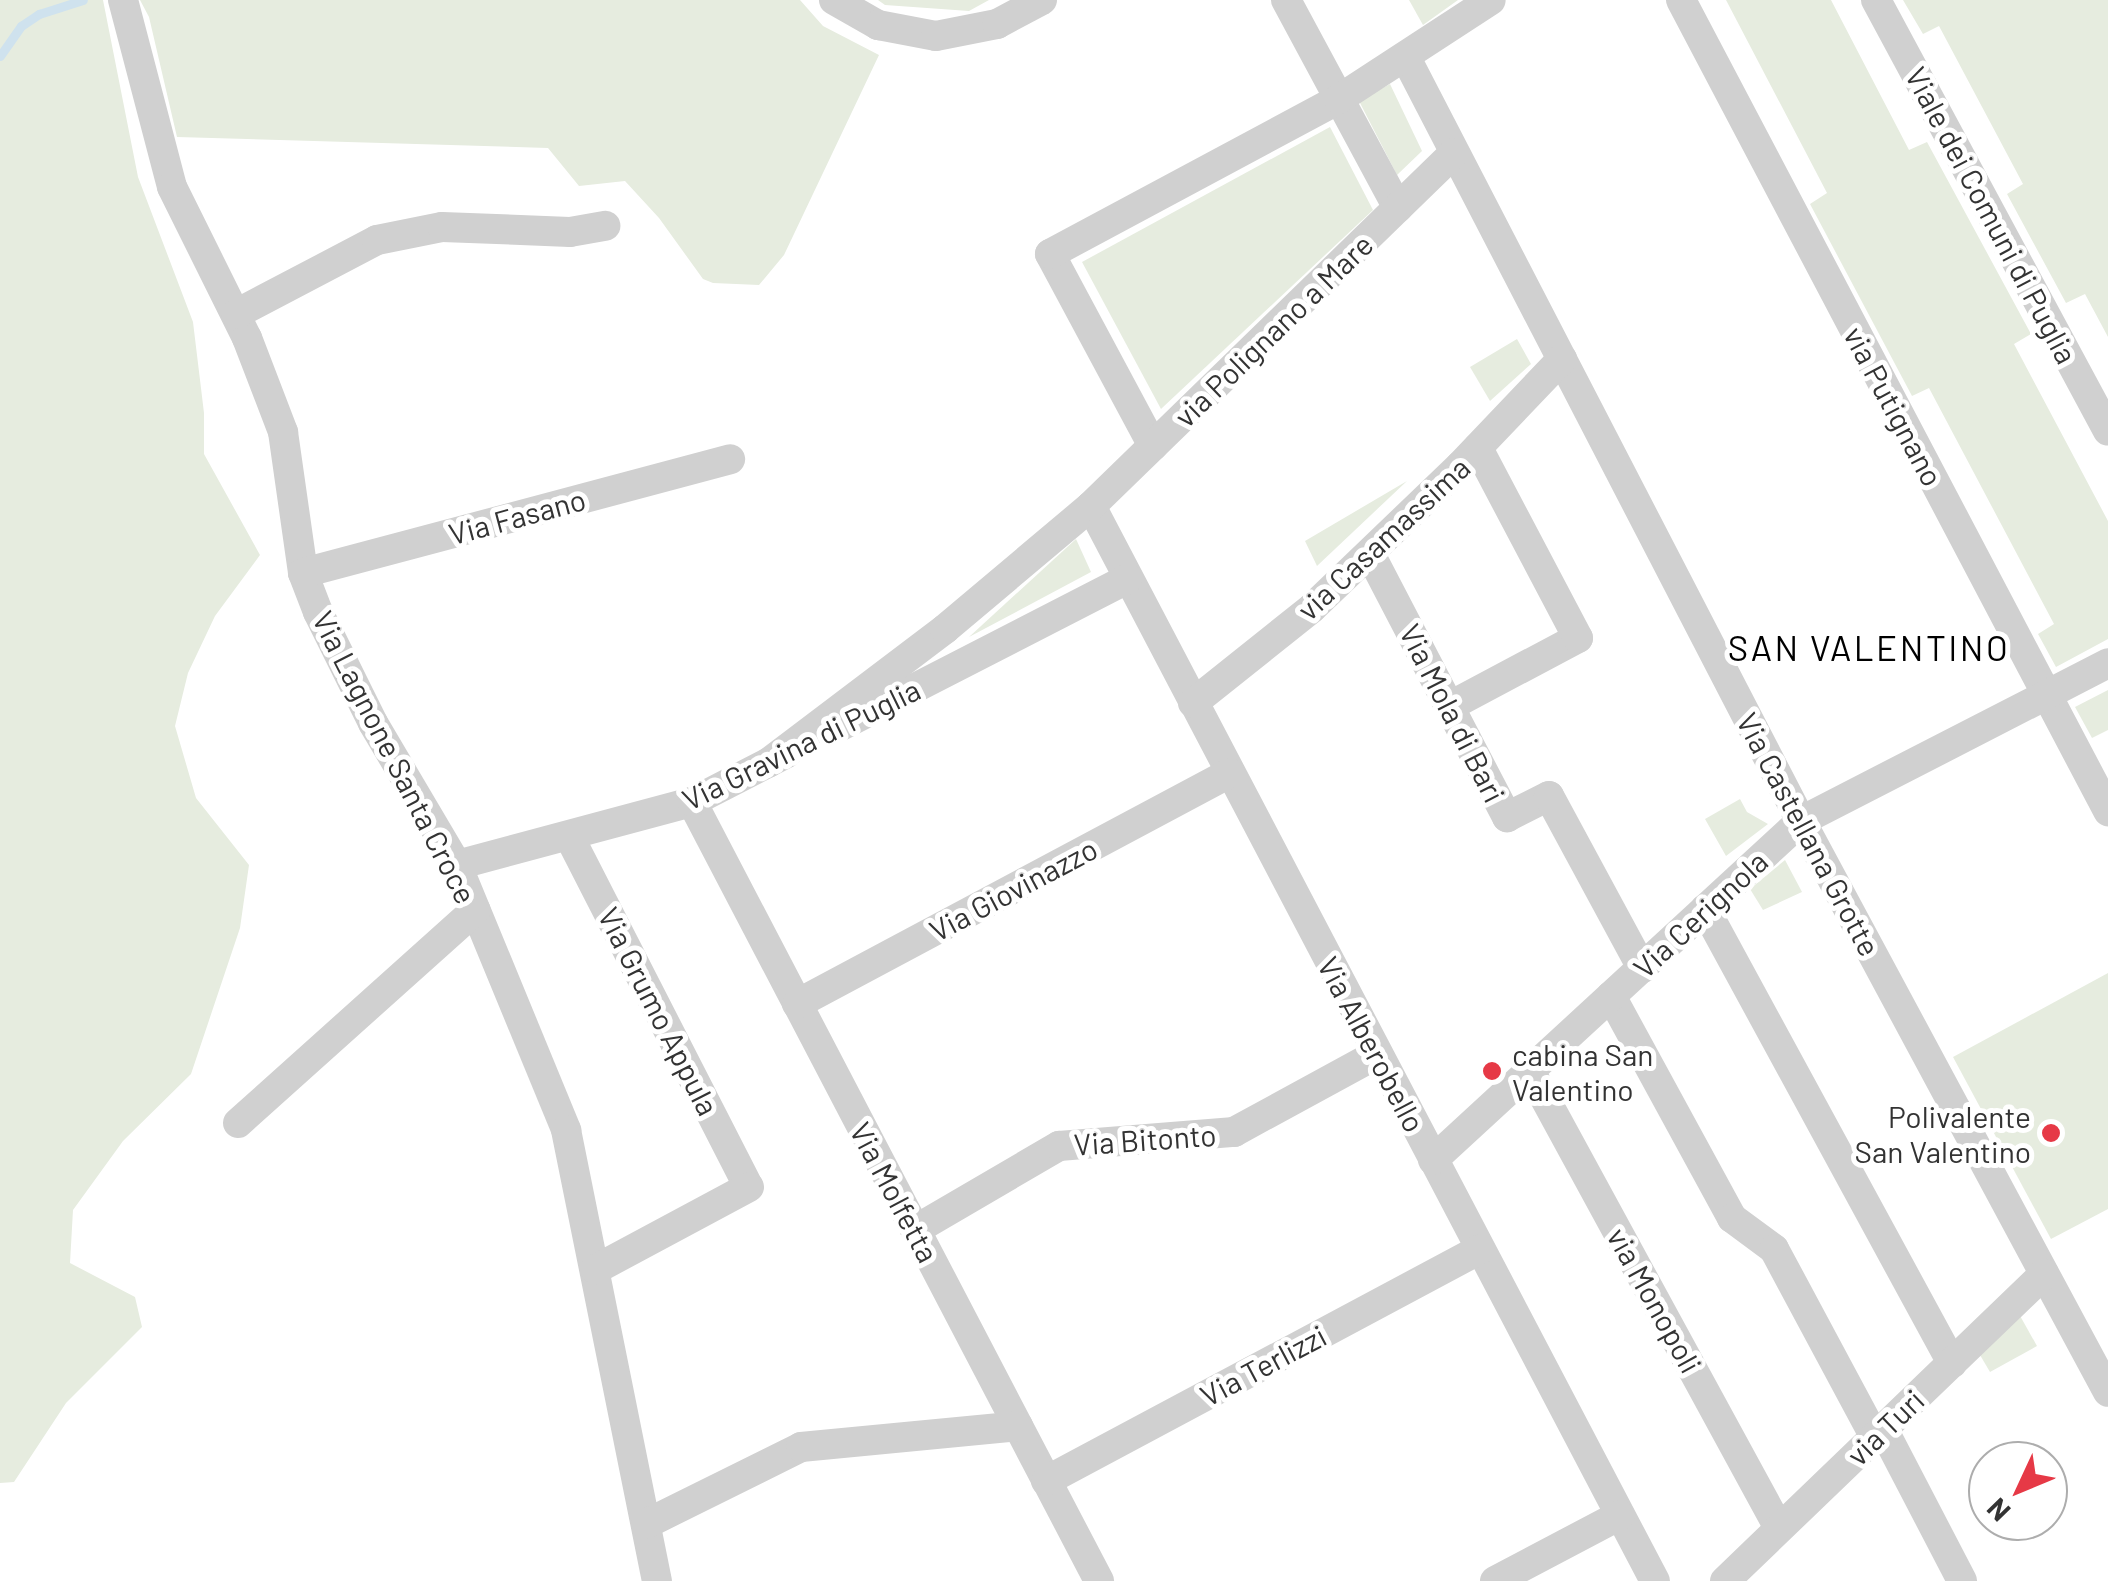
<!DOCTYPE html>
<style>
body{margin:0}
#map{position:relative;width:2108px;height:1581px;overflow:hidden;background:#fff;font-family:Barlow,sans-serif}
div>[style]{position:absolute}
.green>*{inset:0;background:#e6ecdf}
.stream>*{height:9px;margin:-4.5px;padding:0 4.5px;transform-origin:4.5px;border-radius:4.5px;background:#cfe2ee}
.minor>*{height:30px;margin:-15px;padding:0 15px;transform-origin:15px;border-radius:15px;background:#d0d0d0}
.dots>*{width:28px;height:28px;translate:-50% -50%;box-sizing:border-box;border:5px solid #fff;border-radius:50%}
span{translate:-50% -50%;white-space:nowrap;text-align:center;line-height:1.15;-webkit-text-stroke:10px #fff;paint-order:stroke}
.street-label{font-size:30px;color:#333}
.poi-label{font-size:30px;color:#333}
.left{translate:0 -50%;text-align:left}
.right{translate:-100% -50%;text-align:right}
.quarter-label{font-size:35px;color:#000;letter-spacing:2.5px}
.north{position:absolute;left:1968px;top:1441px;width:100px;height:100px;box-sizing:border-box;background:#fff;border:2px solid #adadad;border-radius:50%;rotate:226deg;font-size:28px;font-weight:700;line-height:40px;text-align:center;color:#333}
.north::after{content:'';display:block;margin:auto;width:35px;height:45px;background:#e63946;clip-path:polygon(50% 0,100% 100%,50% 72%,0 100%)}
</style>
<div id="map">
<div class="green">
<div style="clip-path:polygon(0 0,103px 0,138px 177px,193px 322px,204px 413px,204px 454px,260px 555px,215px 616px,188px 673px,175px 726px,196px 798px,249px 865px,240px 928px,191px 1074px,123px 1141px,73px 1210px,70px 1263px,135px 1297px,142px 1327px,66px 1403px,14px 1482px,0 1483px)"></div>
<div style="clip-path:polygon(140px 0,800px 0,823px 26px,879px 55px,784px 255px,759px 285px,713px 283px,703px 279px,659px 218px,625px 181px,579px 186px,548px 148px,177px 137px,149px 17px)"></div>
<div style="clip-path:polygon(878px 0,989px 0,969px 11px,885px 5px)"></div>
<div style="clip-path:polygon(1409px 0,1458px 0,1423px 25px)"></div>
<div style="clip-path:polygon(1726px 0,1831px 0,1909px 150px,1927px 142px,2031px 334px,2014px 344px,2108px 521px,2108px 639px,2056px 667px,2038px 634px,2054px 624px,1929px 388px,1912px 396px,1810px 204px,1827px 193px)"></div>
<div style="clip-path:polygon(1903px 0,2108px 0,2108px 337px,2085px 294px,2066px 303px,2007px 194px,2023px 184px,1939px 26px,1923px 34px)"></div>
<div style="clip-path:polygon(1390px 84px,1422px 151px,1397px 175px,1359px 101px)"></div>
<div style="clip-path:polygon(1330px 127px,1373px 210px,1161px 409px,1082px 262px)"></div>
<div style="clip-path:polygon(1517px 339px,1531px 364px,1490px 401px,1470px 367px)"></div>
<div style="clip-path:polygon(1407px 481px,1317px 566px,1305px 541px)"></div>
<div style="clip-path:polygon(1076px 539px,1091px 572px,969px 637px)"></div>
<div style="clip-path:polygon(2108px 690px,2108px 730px,2092px 738px,2075px 707px)"></div>
<div style="clip-path:polygon(1740px 799px,1747px 812px,1768px 824px,1726px 856px,1705px 819px)"></div>
<div style="clip-path:polygon(1785px 860px,1802px 892px,1763px 910px,1750px 889px)"></div>
<div style="clip-path:polygon(2108px 973px,2108px 1209px,2051px 1239px,1953px 1057px)"></div>
<div style="clip-path:polygon(2019px 1314px,2037px 1346px,1990px 1372px,1980px 1355px)"></div>
</div>
<div class="stream">
<div style="left:0;top:56px;width:37px;rotate:-55deg"></div>
<div style="left:21px;top:26px;width:22px;rotate:-34deg"></div>
<div style="left:39px;top:14px;width:46px;rotate:-17.7deg"></div>
</div>
<div class="minor">
<div style="left:123px;top:0;width:193px;rotate:75.3deg"></div>
<div style="left:172px;top:187px;width:169px;rotate:63.6deg"></div>
<div style="left:247px;top:338px;width:101px;rotate:69deg"></div>
<div style="left:283px;top:432px;width:142px;rotate:81.9deg"></div>
<div style="left:303px;top:573px;width:42px;rotate:69deg"></div>
<div style="left:318px;top:612px;width:124px;rotate:63.6deg"></div>
<div style="left:373px;top:723px;width:165px;rotate:59.4deg"></div>
<div style="left:457px;top:865px;width:287px;rotate:67.6deg"></div>
<div style="left:566px;top:1130px;width:460px;rotate:78.6deg"></div>
<div style="left:834px;top:0;width:51px;rotate:29.6deg"></div>
<div style="left:878px;top:25px;width:59px;rotate:10.7deg"></div>
<div style="left:936px;top:36px;width:62px;rotate:-11.1deg"></div>
<div style="left:997px;top:24px;width:51px;rotate:-28.1deg"></div>
<div style="left:1286px;top:0;width:236px;rotate:61.7deg"></div>
<div style="left:1681px;top:0;width:917px;rotate:62.23deg"></div>
<div style="left:1876px;top:0;width:489px;rotate:61.7deg"></div>
<div style="left:1406px;top:58px;width:859px;rotate:62.63deg"></div>
<div style="left:1801px;top:821px;width:648px;rotate:61.74deg"></div>
<div style="left:236px;top:314px;width:159px;rotate:-27.7deg"></div>
<div style="left:377px;top:240px;width:66px;rotate:-11.3deg"></div>
<div style="left:442px;top:227px;width:128px;rotate:2.2deg"></div>
<div style="left:570px;top:232px;width:36px;rotate:-10deg"></div>
<div style="left:1153px;top:446px;width:218px;rotate:-118.2deg"></div>
<div style="left:1050px;top:254px;width:328px;rotate:-28.2deg"></div>
<div style="left:1339px;top:99px;width:181px;rotate:-33.1deg"></div>
<div style="left:1091px;top:506px;width:1214px;rotate:62.32deg"></div>
<div style="left:1370px;top:554px;width:297px;rotate:62.5deg"></div>
<div style="left:1507px;top:817px;width:47px;rotate:-26.6deg"></div>
<div style="left:1549px;top:796px;width:196px;rotate:61.6deg"></div>
<div style="left:303px;top:573px;width:442px;rotate:-14.9deg"></div>
<div style="left:1193px;top:703px;width:152px;rotate:-38.6deg"></div>
<div style="left:1312px;top:608px;width:205px;rotate:-43.8deg"></div>
<div style="left:1460px;top:466px;width:148px;rotate:-46.4deg"></div>
<div style="left:1450px;top:706px;width:145px;rotate:-28deg"></div>
<div style="left:1578px;top:638px;width:215px;rotate:-117.8deg"></div>
<div style="left:841px;top:726px;width:322px;rotate:-27.2deg"></div>
<div style="left:768px;top:763px;width:222px;rotate:-37.1deg"></div>
<div style="left:945px;top:629px;width:191px;rotate:-40.1deg"></div>
<div style="left:1091px;top:506px;width:506px;rotate:-44.2deg"></div>
<div style="left:692px;top:802px;width:879px;rotate:62.41deg"></div>
<div style="left:569px;top:836px;width:394px;rotate:62.9deg"></div>
<div style="left:749px;top:1187px;width:174px;rotate:151.8deg"></div>
<div style="left:457px;top:865px;width:243px;rotate:-15deg"></div>
<div style="left:692px;top:802px;width:107px;rotate:-27.3deg"></div>
<div style="left:1705px;top:909px;width:517px;rotate:61.45deg"></div>
<div style="left:1611px;top:996px;width:253px;rotate:61.4deg"></div>
<div style="left:1732px;top:1218px;width:52px;rotate:36.4deg"></div>
<div style="left:1774px;top:1249px;width:213px;rotate:61.8deg"></div>
<div style="left:797px;top:1004px;width:491px;rotate:-28.1deg"></div>
<div style="left:1530px;top:1071px;width:520px;rotate:61.42deg"></div>
<div style="left:238px;top:1123px;width:319px;rotate:-41.9deg"></div>
<div style="left:1433px;top:1160px;width:500px;rotate:-42.65deg"></div>
<div style="left:1801px;top:821px;width:345px;rotate:-27.2deg"></div>
<div style="left:915px;top:1230px;width:167px;rotate:-30.3deg"></div>
<div style="left:1059px;top:1146px;width:176px;rotate:-4.6deg"></div>
<div style="left:1234px;top:1132px;width:163px;rotate:-28.6deg"></div>
<div style="left:1883px;top:1429px;width:171px;rotate:62.5deg"></div>
<div style="left:1046px;top:1481px;width:492px;rotate:-28.1deg"></div>
<div style="left:646px;top:1524px;width:173px;rotate:-26.4deg"></div>
<div style="left:801px;top:1447px;width:218px;rotate:-5.5deg"></div>
<div style="left:1495px;top:1581px;width:141px;rotate:-27.8deg"></div>
<div style="left:1725px;top:1581px;width:443px;rotate:-43.9deg"></div>
</div>
<div class="dots">
<div style="left:1492px;top:1071px;background:#e63946"></div>
<div style="left:2051px;top:1133px;background:#e63946"></div>
</div>
<div class="street-label">
<span style="left:1992px;top:215px;rotate:62deg">Viale dei Comuni di Puglia</span>
<span style="left:1273px;top:330px;rotate:-44deg">via Polignano a Mare</span>
<span style="left:1894px;top:406px;rotate:62deg">via Putignano</span>
<span style="left:517px;top:516px;rotate:-15deg">Via Fasano</span>
<span style="left:1383px;top:538px;rotate:-43deg">via Casamassima</span>
<span style="left:1453px;top:713px;rotate:63deg">Via Mola di Bari</span>
<span style="left:801px;top:744px;rotate:-26deg">Via Gravina di Puglia</span>
<span style="left:395px;top:757px;rotate:63deg">Via Lagnone Santa Croce</span>
<span style="left:1809px;top:834px;rotate:62deg">Via Castellana Grotte</span>
<span style="left:1013px;top:889px;rotate:-28deg">Via Giovinazzo</span>
<span style="left:1700px;top:914px;rotate:-43deg">Via Cerignola</span>
<span style="left:659px;top:1011px;rotate:63deg">Via Grumo Appula</span>
<span style="left:1372px;top:1044px;rotate:62deg">Via Alberobello</span>
<span style="left:1145px;top:1139px;rotate:-4deg">Via Bitonto</span>
<span style="left:895px;top:1192px;rotate:62deg">Via Molfetta</span>
<span style="left:1655px;top:1300px;rotate:61deg">via Monopoli</span>
<span style="left:1263px;top:1365px;rotate:-28deg">Via Terlizzi</span>
<span style="left:1885px;top:1427px;rotate:-44deg">via Turi</span>
</div>
<div class="poi-label">
<span class="left" style="left:1512px;top:1071px">cabina San<br>Valentino</span>
<span class="right" style="left:2031px;top:1133px">Polivalente<br>San Valentino</span>
</div>
<div class="quarter-label">
<span style="left:1869px;top:647px">SAN VALENTINO</span>
</div>
<div class="north">N</div>
</div>
